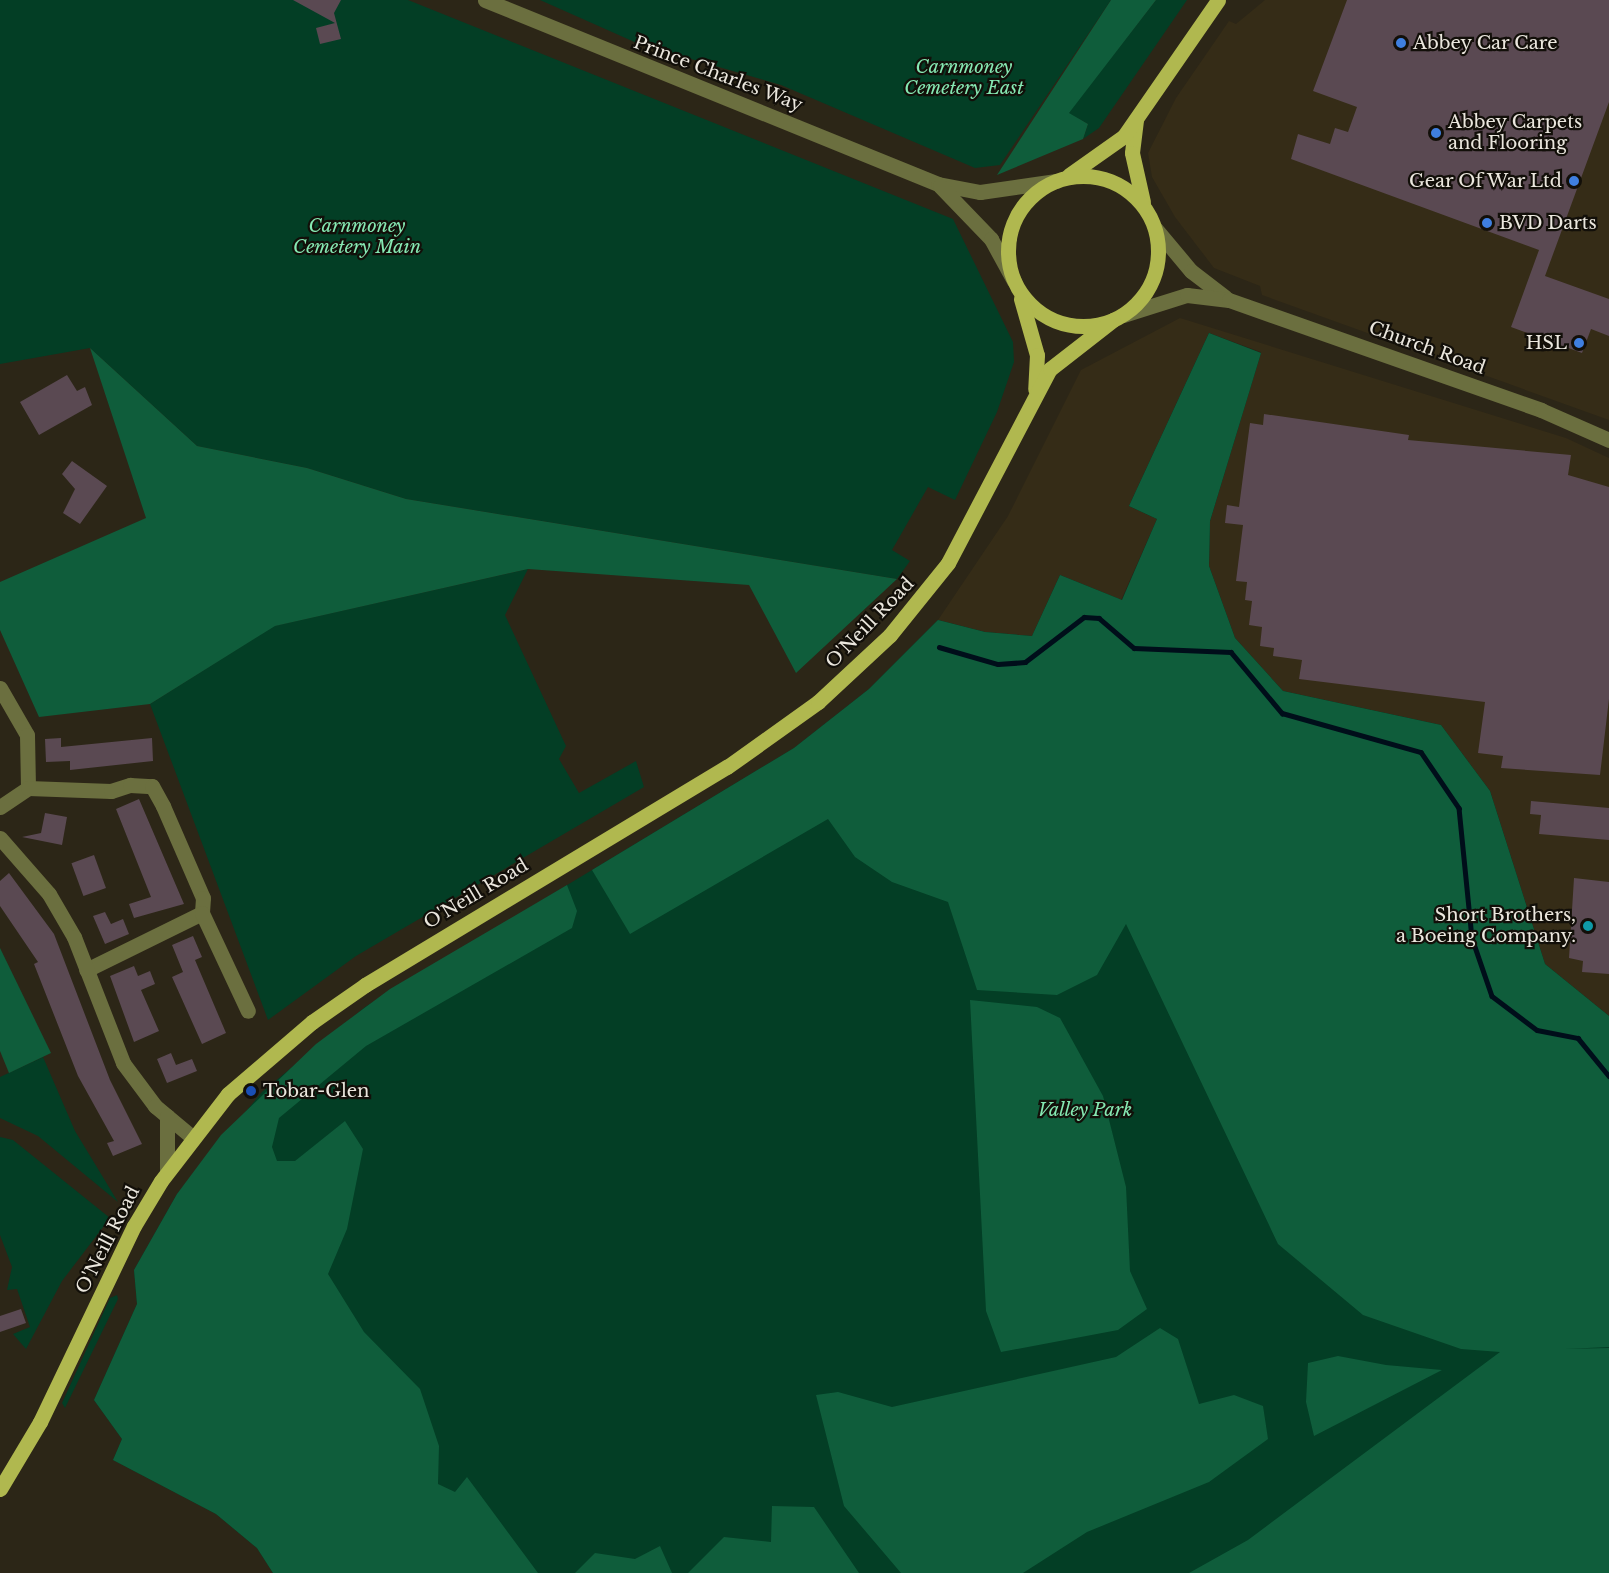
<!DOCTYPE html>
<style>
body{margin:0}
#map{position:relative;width:1609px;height:1573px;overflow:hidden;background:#2c2617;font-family:"Libre Baskerville",serif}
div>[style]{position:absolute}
.built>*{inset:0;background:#352c17}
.green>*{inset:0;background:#033e25}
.forest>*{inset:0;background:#0f5d3b}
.stream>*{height:4.5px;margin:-2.25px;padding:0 2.25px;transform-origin:2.25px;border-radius:2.25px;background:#000e1a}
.building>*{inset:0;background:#5a4952;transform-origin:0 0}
.minor>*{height:15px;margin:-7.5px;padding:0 7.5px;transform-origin:7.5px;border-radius:7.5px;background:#6b6f3f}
.major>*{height:15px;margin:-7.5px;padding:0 7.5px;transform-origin:7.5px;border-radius:7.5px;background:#b0b84f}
.major>.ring{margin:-7.5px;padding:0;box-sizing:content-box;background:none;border:15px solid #b0b84f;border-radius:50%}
.dots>*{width:16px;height:16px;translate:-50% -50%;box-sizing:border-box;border:3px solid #120f09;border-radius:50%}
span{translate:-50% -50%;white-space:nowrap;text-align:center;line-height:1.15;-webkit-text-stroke:4.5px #120f09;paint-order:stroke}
.poi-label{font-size:18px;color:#ebe7de}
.left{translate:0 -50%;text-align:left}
.right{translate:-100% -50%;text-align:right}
.park-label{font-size:18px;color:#86e9b3;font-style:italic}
.street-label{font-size:18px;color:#ebe7de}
</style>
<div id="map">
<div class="built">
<div style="clip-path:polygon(1265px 0,1609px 0,1609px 420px,1262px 295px,1260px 286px,1214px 268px,1175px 217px,1152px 177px,1148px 153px,1176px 98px,1229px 21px,1236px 24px)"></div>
<div style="clip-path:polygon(1180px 318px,1566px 438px,1609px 458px,1609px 1016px,1545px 964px,1490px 791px,1441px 725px,1283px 691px,1235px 638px,1209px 566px,1210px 521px,1261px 352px,1209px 333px,1129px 506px,1157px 519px,1121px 600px,1060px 575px,1032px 636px,985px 632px,938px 620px,1008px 516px,1081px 370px)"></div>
</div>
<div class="green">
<div style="clip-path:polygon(0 0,408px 0,953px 219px,1013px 342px,1014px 362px,997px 412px,955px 500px,928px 487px,892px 550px,910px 561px,897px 579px,406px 499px,307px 468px,197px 446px,90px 348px,0 364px)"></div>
<div style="clip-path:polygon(540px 0,1111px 0,1000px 165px,975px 168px,781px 85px,639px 44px)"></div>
<div style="clip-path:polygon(1156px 0,1187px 0,1099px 128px,1083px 139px,1088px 124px,1068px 113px)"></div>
<div style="clip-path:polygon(1209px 333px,1261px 353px,1210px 521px,1209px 566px,1235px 638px,1283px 691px,1441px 725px,1490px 791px,1545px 964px,1609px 1016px,1609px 1573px,273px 1573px,257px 1548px,216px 1514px,113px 1460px,122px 1439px,94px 1400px,137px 1304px,134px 1270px,177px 1194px,262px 1092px,365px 1007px,794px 748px,869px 689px,938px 620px,985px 632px,1032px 636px,1060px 575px,1122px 600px,1157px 519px,1129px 506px)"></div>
<div style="clip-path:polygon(528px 569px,505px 615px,566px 746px,559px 759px,579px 793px,636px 761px,644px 787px,356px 956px,268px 1020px,150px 704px,274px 626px)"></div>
<div style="clip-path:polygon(43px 1057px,75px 1131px,118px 1202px,38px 1136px,0 1118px,0 1077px)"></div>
<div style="clip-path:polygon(0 1137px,13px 1140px,110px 1218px,62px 1281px,26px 1349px,13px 1334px,30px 1327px,17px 1289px,7px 1290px,12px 1267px,0 1235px)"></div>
<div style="clip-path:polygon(117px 1295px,118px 1299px,65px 1408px,62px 1403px,110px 1298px)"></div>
</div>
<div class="forest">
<div style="clip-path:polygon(1111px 0,1156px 0,1069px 113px,1088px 124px,1083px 139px,997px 175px)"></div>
<div style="clip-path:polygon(1209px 333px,1261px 353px,1210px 521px,1209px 566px,1235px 638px,1283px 691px,1441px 725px,1490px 791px,1545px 964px,1609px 1016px,1609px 1347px,1565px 1349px,1609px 1348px,1609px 1573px,1189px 1573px,1248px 1540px,1500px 1352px,1461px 1349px,1363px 1315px,1278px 1244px,1126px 924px,1097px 975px,1057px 995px,977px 990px,948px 902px,892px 882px,855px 857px,828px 819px,630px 934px,592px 870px,794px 748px,869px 689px,938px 620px,985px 632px,1032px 636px,1060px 575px,1122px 600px,1157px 519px,1129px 506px)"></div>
<div style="clip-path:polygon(90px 348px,197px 446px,307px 468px,406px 499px,897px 579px,796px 673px,749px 585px,528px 569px,275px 626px,150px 704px,39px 717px,0 630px,0 582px,146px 518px)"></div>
<div style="clip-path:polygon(567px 885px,577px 911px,572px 928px,366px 1046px,279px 1118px,272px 1147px,277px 1161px,295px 1161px,345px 1121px,363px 1149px,347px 1229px,328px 1274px,364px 1332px,420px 1389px,439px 1446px,438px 1484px,455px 1492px,467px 1477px,538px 1573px,273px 1573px,257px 1548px,216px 1514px,113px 1460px,122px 1439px,94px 1400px,137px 1304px,134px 1270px,177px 1194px,221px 1135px,316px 1044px,390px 989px)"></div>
<div style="clip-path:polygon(0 948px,51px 1053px,9px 1073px,0 1051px)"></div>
<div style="clip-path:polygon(970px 1000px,1037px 1007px,1060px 1018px,1103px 1096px,1126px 1187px,1130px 1271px,1147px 1309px,1118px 1330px,1001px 1352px,986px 1311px)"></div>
<div style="clip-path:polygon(1160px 1328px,1178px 1339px,1199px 1404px,1234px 1395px,1263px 1406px,1268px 1439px,1209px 1482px,1087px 1532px,1023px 1573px,901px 1573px,844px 1506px,816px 1395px,838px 1392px,892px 1407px,1116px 1357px)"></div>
<div style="clip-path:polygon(1338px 1356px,1386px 1365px,1442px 1370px,1314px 1436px,1306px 1402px,1308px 1363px)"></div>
<div style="clip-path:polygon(772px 1506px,814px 1507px,859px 1573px,688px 1573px,724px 1537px,771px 1542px)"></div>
<div style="clip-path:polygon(660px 1546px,672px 1573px,575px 1573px,595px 1553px,635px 1559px)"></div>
</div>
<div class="stream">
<div style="left:939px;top:647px;width:61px;rotate:16.1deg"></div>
<div style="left:998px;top:664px;width:27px;rotate:-4deg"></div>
<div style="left:1025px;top:662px;width:74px;rotate:-37.3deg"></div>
<div style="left:1084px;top:617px;width:15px;rotate:4deg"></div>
<div style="left:1099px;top:618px;width:46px;rotate:40.6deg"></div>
<div style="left:1134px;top:648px;width:97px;rotate:2.4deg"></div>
<div style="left:1231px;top:652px;width:80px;rotate:50.1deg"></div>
<div style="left:1282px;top:713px;width:144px;rotate:15.7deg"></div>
<div style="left:1421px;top:752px;width:68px;rotate:55.8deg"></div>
<div style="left:1459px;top:808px;width:131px;rotate:84.3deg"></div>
<div style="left:1472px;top:938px;width:61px;rotate:71deg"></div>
<div style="left:1492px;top:996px;width:56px;rotate:37.1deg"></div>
<div style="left:1537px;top:1030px;width:42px;rotate:11deg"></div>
<div style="left:1578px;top:1038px;width:49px;rotate:50.8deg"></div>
</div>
<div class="building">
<div style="clip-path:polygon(293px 0,341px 0,334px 13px,341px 39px,320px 44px,316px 28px,335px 23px)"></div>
<div style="clip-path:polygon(1347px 0,1609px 0,1609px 102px,1545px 276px,1609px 299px,1609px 336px,1591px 329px,1582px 353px,1511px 327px,1539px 250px,1291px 159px,1298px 134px,1330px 144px,1335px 128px,1348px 132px,1357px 107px,1313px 91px)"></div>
<div style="clip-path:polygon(67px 375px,77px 391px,85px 387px,92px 405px,39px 435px,20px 402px)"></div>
<div style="clip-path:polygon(1264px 414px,1409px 435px,1408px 440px,1571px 455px,1568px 475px,1609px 487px,1609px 699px,1600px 775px,1501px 768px,1503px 756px,1478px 753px,1485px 702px,1299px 679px,1302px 660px,1273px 656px,1274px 648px,1260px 646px,1262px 627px,1249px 625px,1252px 601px,1245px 600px,1247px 582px,1236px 581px,1243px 525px,1225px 523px,1227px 505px,1239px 507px,1250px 423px,1263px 425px)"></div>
<div style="clip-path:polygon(72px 461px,107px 486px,80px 524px,63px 513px,75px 489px,62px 474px)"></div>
<div style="clip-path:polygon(61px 738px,61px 747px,152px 738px,153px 761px,70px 770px,70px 761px,46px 762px,45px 739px)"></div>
<div style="clip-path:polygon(139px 799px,184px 904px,134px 918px,129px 904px,151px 897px,116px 809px)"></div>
<div style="clip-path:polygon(1531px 801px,1609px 808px,1609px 840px,1539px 834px,1541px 815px,1530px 814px)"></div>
<div style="clip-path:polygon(45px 813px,67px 817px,62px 845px,22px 837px,41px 833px)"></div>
<div style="left:94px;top:855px;width:35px;height:24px;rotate:70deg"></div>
<div style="clip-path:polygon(9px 873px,54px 934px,110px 1080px,142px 1144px,113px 1156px,107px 1143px,114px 1141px,78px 1076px,34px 964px,38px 962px,0 906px,0 881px)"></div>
<div style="clip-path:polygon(1574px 878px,1609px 882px,1609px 974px,1582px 972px,1583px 961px,1569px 958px)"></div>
<div style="clip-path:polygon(105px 912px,111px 924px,123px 919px,129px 934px,105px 944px,93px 916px)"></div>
<div style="clip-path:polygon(193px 936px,202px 957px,195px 960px,226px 1033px,202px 1044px,172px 977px,183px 972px,172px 945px)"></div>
<div style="clip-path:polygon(134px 966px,138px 976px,150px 971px,155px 984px,141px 990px,159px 1031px,134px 1042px,110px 976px)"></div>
<div style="clip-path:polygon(171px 1053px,176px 1065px,192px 1059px,197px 1071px,167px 1083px,157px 1059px)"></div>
<div style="clip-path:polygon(21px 1309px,26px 1323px,0 1332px,0 1316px)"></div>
</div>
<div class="minor">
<div style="left:485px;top:0;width:489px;rotate:22.1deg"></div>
<div style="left:938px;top:184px;width:43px;rotate:10.8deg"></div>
<div style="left:980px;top:192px;width:77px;rotate:-8.2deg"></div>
<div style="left:940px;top:186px;width:74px;rotate:46.1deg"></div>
<div style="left:991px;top:239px;width:48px;rotate:61.3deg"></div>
<div style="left:1155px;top:228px;width:56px;rotate:50.1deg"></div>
<div style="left:1191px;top:271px;width:43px;rotate:37.4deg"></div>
<div style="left:1123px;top:315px;width:67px;rotate:-17.4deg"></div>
<div style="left:1187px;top:295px;width:42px;rotate:6.8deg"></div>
<div style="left:1229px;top:300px;width:331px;rotate:19.4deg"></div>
<div style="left:1541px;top:410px;width:74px;rotate:23.8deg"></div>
<div style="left:0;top:688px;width:54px;rotate:60.1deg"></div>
<div style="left:27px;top:735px;width:53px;rotate:88.9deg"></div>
<div style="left:0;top:807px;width:34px;rotate:-34deg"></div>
<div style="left:28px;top:788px;width:83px;rotate:2.1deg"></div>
<div style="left:111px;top:791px;width:20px;rotate:-18deg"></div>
<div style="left:130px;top:785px;width:22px;rotate:3deg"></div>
<div style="left:152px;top:786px;width:23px;rotate:61deg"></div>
<div style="left:163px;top:806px;width:100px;rotate:66.5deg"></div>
<div style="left:203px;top:898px;width:15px;rotate:94deg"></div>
<div style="left:202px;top:913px;width:129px;rotate:153.8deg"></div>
<div style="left:0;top:838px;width:74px;rotate:48.8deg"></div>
<div style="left:49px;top:894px;width:50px;rotate:59.8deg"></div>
<div style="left:74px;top:937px;width:135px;rotate:68.7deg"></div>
<div style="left:123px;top:1063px;width:54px;rotate:53.3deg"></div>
<div style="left:155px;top:1106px;width:48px;rotate:40deg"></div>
<div style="left:202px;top:913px;width:108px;rotate:64.9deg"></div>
<div style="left:167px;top:1172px;width:56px;rotate:-90deg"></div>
</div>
<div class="major">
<div style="left:1136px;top:120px;width:33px;rotate:97deg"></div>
<div style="left:1132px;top:153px;width:50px;rotate:77.3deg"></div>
<div style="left:1069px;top:175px;width:67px;rotate:-35.3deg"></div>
<div style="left:1124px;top:136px;width:165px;rotate:-55.3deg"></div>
<div class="ring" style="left:1008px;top:176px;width:135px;height:135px"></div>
<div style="left:1021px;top:299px;width:58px;rotate:74.1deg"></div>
<div style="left:1037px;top:355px;width:34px;rotate:93deg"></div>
<div style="left:0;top:1489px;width:78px;rotate:-59.2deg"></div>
<div style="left:40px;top:1422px;width:217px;rotate:-64.4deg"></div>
<div style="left:134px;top:1226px;width:52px;rotate:-59deg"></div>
<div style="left:161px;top:1181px;width:110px;rotate:-52.4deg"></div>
<div style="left:228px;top:1094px;width:111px;rotate:-40.6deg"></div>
<div style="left:312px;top:1022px;width:65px;rotate:-34.9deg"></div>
<div style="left:365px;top:985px;width:423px;rotate:-31.1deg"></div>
<div style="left:727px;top:767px;width:112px;rotate:-35.5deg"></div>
<div style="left:818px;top:702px;width:98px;rotate:-42.9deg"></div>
<div style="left:890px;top:635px;width:92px;rotate:-51.1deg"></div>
<div style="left:948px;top:563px;width:219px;rotate:-62.3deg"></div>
<div style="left:1050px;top:369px;width:80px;rotate:-37.9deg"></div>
</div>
<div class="dots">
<div style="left:1401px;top:43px;background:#3f7fe0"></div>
<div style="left:1436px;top:133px;background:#3f7fe0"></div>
<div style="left:1574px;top:181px;background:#3f7fe0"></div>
<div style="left:1487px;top:223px;background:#3f7fe0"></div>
<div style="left:1579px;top:343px;background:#3f7fe0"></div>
<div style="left:1588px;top:926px;background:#0f9aa8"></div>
<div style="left:251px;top:1091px;background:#1a4fb4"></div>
</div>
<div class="poi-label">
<span class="left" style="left:1413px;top:43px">Abbey Car Care</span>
<span class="left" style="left:1448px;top:133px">Abbey Carpets<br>and Flooring</span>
<span class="right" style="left:1562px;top:181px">Gear Of War Ltd</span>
<span class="left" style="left:1499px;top:223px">BVD Darts</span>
<span class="right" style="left:1567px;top:343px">HSL</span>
<span class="right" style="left:1576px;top:926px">Short Brothers,<br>a Boeing Company.</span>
<span class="left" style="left:263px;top:1091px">Tobar-Glen</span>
</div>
<div class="park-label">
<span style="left:964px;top:78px">Carnmoney<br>Cemetery East</span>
<span style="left:357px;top:237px">Carnmoney<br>Cemetery Main</span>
<span style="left:1085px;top:1110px">Valley Park</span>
</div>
<div class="street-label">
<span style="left:718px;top:74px;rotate:21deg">Prince Charles Way</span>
<span style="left:1427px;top:348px;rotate:20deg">Church Road</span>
<span style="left:870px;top:623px;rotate:-46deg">O'Neill Road</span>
<span style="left:476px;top:894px;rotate:-31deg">O'Neill Road</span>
<span style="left:108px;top:1240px;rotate:-63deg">O'Neill Road</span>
</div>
</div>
